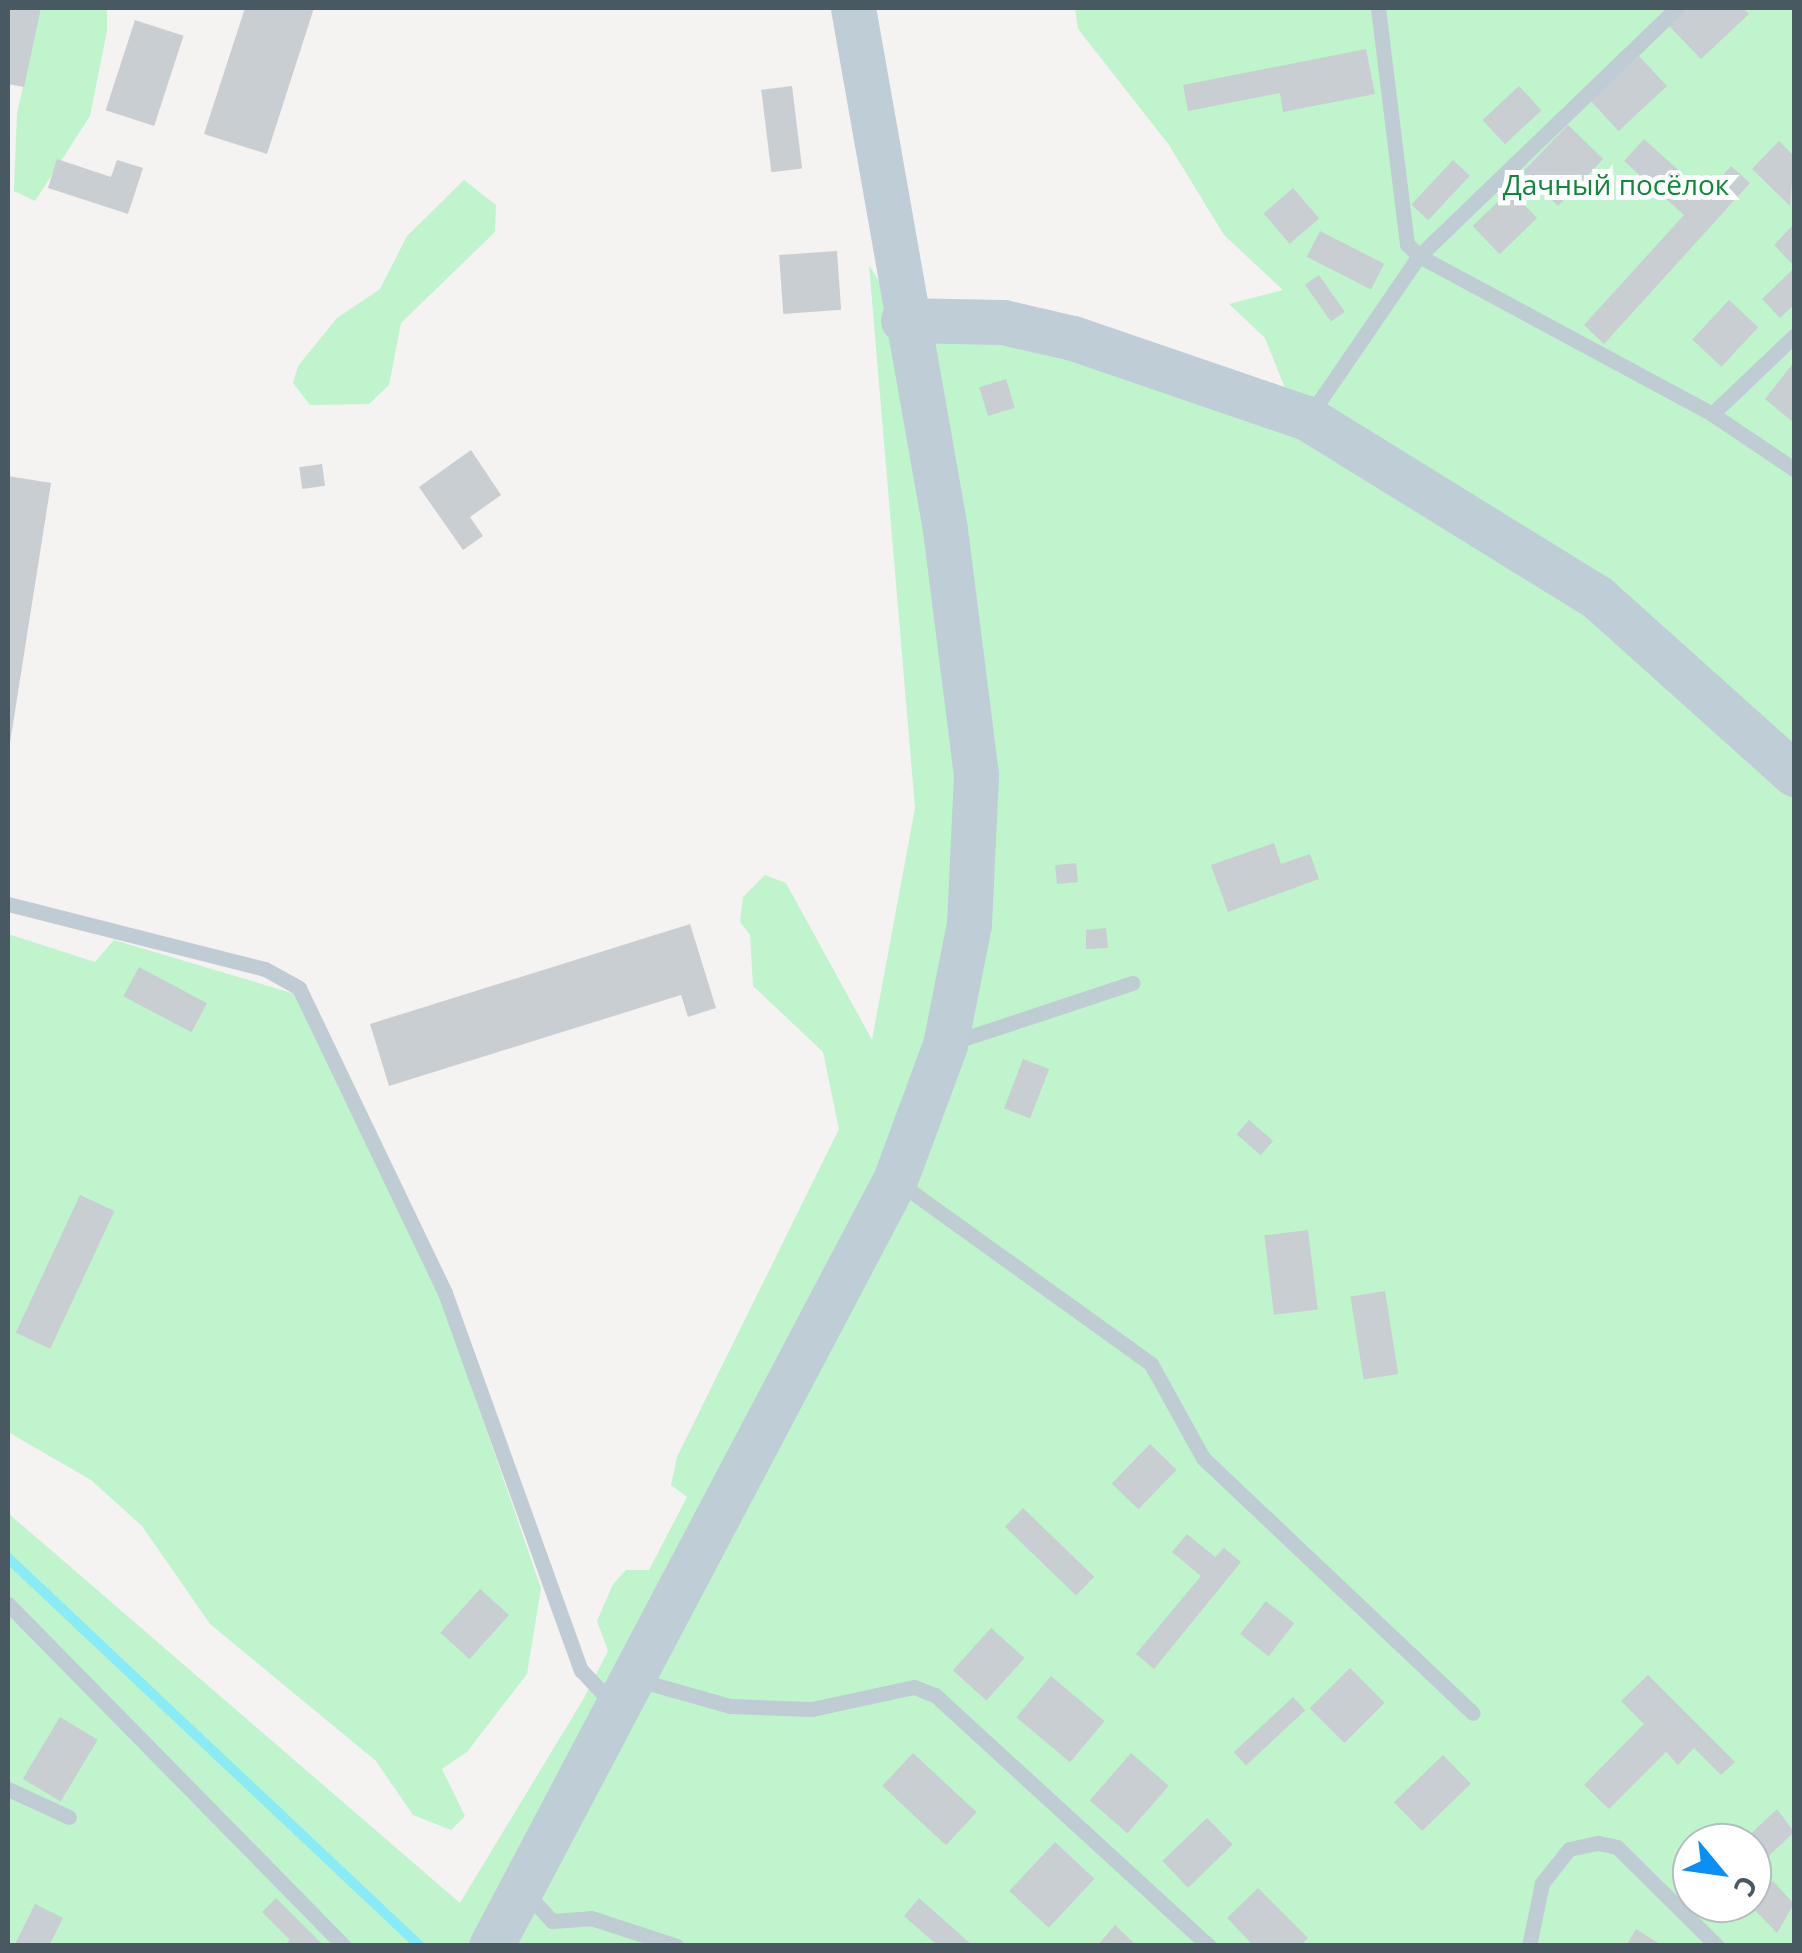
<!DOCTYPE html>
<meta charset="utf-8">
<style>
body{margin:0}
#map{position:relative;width:1802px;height:1953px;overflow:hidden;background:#f5f2f2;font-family:"Open Sans",sans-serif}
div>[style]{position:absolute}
.green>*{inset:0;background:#bff4cd}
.stream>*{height:10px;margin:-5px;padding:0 5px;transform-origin:5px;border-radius:5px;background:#88ebf5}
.building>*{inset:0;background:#c9ced2;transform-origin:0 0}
.lane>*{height:15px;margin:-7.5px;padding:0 7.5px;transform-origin:7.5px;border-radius:7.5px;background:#bfccd3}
.secondary>*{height:45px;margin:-22.5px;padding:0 22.5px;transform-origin:22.5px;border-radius:22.5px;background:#bfcdd7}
span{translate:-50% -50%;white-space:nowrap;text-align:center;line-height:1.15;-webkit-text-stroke:10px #fff;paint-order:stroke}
.park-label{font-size:28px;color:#0f873c}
.frame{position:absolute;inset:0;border:10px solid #485962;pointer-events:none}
.north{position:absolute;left:1672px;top:1823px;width:100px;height:100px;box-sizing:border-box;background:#fff;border:2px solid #b6bdc0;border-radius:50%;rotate:119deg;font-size:28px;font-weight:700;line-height:40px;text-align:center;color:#485962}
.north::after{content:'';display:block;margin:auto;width:35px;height:45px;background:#0a8ff7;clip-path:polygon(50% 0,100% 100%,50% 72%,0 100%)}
</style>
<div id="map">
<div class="green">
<div style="clip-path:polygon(40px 8px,107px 8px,107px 31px,90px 116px,35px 201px,14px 191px,17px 114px)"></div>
<div style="clip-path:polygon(evenodd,1075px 8px,1794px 8px,1794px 1945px,8px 1945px,8px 1513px,460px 1903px,584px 1698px,608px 1651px,597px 1621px,613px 1584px,626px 1570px,649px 1570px,687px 1497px,671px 1485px,677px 1457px,839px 1129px,823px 1052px,753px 986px,750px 935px,740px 922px,743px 897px,765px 875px,786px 883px,872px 1040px,915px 808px,869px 265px,903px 320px,1290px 401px,1265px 338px,1229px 304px,1283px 290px,1224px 235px,1169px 145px,1078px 29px,1075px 8px,1692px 1843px,1752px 1843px,1752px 1903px,1692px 1903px,1692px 1843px)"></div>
<div style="clip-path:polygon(464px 180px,496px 205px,495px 232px,401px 323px,389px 385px,369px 404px,310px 405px,293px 383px,298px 366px,337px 318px,380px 289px,407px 236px)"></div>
<div style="clip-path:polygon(8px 934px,95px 962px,114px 940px,295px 994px,423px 1246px,541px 1588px,527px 1674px,467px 1752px,442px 1769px,465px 1816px,451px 1830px,413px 1815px,376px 1761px,210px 1624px,142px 1526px,91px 1480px,8px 1432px)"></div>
</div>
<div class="stream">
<div style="left:8px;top:1558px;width:566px;rotate:43.28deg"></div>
</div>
<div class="building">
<div style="clip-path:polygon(8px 8px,41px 8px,24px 87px,8px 84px)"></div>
<div style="clip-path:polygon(245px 8px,314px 8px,267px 154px,204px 134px)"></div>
<div style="clip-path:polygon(1684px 8px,1743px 8px,1749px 14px,1701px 59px,1667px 24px)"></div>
<div style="left:135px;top:20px;width:51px;height:95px;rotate:18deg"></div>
<div style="clip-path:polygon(1366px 49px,1375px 94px,1283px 112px,1280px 93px,1188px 111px,1183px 85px)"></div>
<div style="left:1639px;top:56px;width:41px;height:66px;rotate:47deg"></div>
<div style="left:792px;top:86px;width:83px;height:31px;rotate:83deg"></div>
<div style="left:1519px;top:86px;width:33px;height:50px;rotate:47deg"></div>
<div style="left:1568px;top:125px;width:49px;height:65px;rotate:44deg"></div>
<div style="clip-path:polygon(1644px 139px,1706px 195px,1731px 166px,1750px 183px,1604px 344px,1584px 325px,1684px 215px,1624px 161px)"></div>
<div style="clip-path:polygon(1779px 141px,1794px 156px,1790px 206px,1752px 169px)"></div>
<div style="clip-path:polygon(57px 159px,111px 177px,117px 160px,143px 168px,128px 214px,48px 188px)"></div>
<div style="left:1453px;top:160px;width:23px;height:61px;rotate:43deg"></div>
<div style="left:1293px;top:188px;width:40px;height:39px;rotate:49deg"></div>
<div style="left:1510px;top:190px;width:39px;height:52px;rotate:46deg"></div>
<div style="clip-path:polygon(1794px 224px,1794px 266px,1774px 245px)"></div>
<div style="left:1320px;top:231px;width:72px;height:29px;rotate:27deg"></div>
<div style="left:837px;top:251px;width:59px;height:58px;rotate:86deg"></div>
<div style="clip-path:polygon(1794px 268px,1794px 305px,1780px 318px,1762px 299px)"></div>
<div style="left:1319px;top:275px;width:45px;height:17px;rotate:55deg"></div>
<div style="left:1729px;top:300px;width:40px;height:54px;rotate:43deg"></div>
<div style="clip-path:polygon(1794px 362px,1794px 423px,1765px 399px)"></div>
<div style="left:1006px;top:379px;width:30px;height:28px;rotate:73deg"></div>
<div style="clip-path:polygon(471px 450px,501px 495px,470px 517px,483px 536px,463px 550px,419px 487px)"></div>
<div style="left:322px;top:464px;width:22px;height:23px;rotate:82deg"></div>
<div style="clip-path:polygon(8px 476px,51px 483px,10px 743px,8px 743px)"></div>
<div style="clip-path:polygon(1274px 843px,1281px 864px,1310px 854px,1319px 879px,1228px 912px,1211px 865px)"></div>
<div style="left:1076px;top:863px;width:19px;height:21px;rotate:84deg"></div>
<div style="clip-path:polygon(690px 924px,716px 1008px,688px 1017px,681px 995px,389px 1086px,370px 1024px)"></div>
<div style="clip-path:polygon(1106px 928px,1108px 948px,1086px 949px,1086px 930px)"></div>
<div style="left:139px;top:967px;width:77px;height:33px;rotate:28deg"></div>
<div style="left:1023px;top:1059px;width:28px;height:53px;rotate:21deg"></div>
<div style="left:1249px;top:1120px;width:32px;height:19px;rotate:41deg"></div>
<div style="left:80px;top:1195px;width:38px;height:152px;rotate:25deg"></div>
<div style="left:1308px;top:1230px;width:80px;height:44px;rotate:83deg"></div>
<div style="left:1385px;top:1291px;width:84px;height:35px;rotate:81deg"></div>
<div style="left:1150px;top:1444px;width:37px;height:55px;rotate:44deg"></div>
<div style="left:1023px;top:1508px;width:99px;height:26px;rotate:44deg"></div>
<div style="clip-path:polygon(1187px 1534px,1215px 1557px,1224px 1548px,1241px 1562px,1154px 1669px,1136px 1654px,1201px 1576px,1172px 1552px)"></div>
<div style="left:480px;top:1589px;width:39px;height:59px;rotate:42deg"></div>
<div style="left:1266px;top:1601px;width:36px;height:42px;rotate:38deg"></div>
<div style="left:991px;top:1628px;width:45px;height:57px;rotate:42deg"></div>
<div style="left:1350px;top:1668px;width:49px;height:57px;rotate:45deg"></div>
<div style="clip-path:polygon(1648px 1675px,1735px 1762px,1721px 1775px,1694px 1748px,1678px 1765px,1666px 1752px,1609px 1809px,1584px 1785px,1644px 1724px,1621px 1701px)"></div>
<div style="left:1051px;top:1676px;width:70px;height:54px;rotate:40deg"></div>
<div style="left:1293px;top:1697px;width:18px;height:81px;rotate:47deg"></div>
<div style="left:60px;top:1717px;width:44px;height:72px;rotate:31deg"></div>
<div style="left:913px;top:1753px;width:87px;height:45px;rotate:43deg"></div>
<div style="left:1131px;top:1753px;width:50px;height:63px;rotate:41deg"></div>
<div style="left:1443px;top:1755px;width:40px;height:68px;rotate:46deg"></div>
<div style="clip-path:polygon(1777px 1809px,1794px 1832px,1752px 1872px,1752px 1843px,1741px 1843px)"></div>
<div style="left:1207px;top:1818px;width:37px;height:62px;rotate:46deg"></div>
<div style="left:1055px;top:1842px;width:54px;height:67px;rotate:43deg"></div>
<div style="clip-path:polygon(1692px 1862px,1692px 1893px,1677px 1878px)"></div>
<div style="clip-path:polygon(1773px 1881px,1794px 1904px,1777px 1933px,1748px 1903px)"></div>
<div style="clip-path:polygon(1258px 1888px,1308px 1938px,1300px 1946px,1254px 1946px,1227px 1918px)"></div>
<div style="clip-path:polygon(276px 1898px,324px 1946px,285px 1946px,290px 1940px,262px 1912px)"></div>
<div style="clip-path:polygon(919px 1898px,973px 1946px,938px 1946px,904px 1916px)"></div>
<div style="clip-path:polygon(35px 1904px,63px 1918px,49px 1946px,14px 1946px)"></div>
<div style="clip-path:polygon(1115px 1925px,1137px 1946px,1097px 1946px)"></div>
<div style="clip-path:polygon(1636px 1929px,1663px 1946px,1626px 1946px)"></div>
</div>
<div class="lane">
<div style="left:1378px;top:8px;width:238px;rotate:83deg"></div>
<div style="left:1407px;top:244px;width:17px;rotate:45deg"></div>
<div style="left:1419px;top:256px;width:333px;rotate:28.3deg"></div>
<div style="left:1712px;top:414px;width:113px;rotate:-43.6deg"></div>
<div style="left:1712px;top:414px;width:99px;rotate:33.9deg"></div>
<div style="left:1310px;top:415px;width:193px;rotate:-55.6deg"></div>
<div style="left:1419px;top:256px;width:358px;rotate:-43.9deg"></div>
<div style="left:8px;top:904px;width:265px;rotate:14.2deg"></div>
<div style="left:265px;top:969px;width:39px;rotate:29deg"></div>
<div style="left:299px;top:988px;width:338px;rotate:64.4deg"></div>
<div style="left:445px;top:1293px;width:401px;rotate:70.2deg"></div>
<div style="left:581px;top:1670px;width:44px;rotate:46.8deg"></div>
<div style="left:954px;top:1042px;width:188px;rotate:-18.3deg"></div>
<div style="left:898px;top:1182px;width:312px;rotate:35.7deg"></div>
<div style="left:1151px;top:1364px;width:107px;rotate:61deg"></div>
<div style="left:1203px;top:1458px;width:371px;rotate:43.4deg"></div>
<div style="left:8px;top:1604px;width:479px;rotate:45.5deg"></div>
<div style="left:638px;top:1680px;width:96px;rotate:15.8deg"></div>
<div style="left:730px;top:1706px;width:82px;rotate:2.1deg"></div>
<div style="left:812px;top:1709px;width:104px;rotate:-12.2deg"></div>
<div style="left:914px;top:1687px;width:22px;rotate:21deg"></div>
<div style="left:935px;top:1695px;width:372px;rotate:42.5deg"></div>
<div style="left:8px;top:1789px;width:67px;rotate:24.7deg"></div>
<div style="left:524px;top:1891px;width:41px;rotate:47deg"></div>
<div style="left:552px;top:1921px;width:39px;rotate:-4deg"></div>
<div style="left:591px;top:1918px;width:90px;rotate:18deg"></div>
<div style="left:1529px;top:1946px;width:64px;rotate:-78.3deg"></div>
<div style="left:1542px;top:1883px;width:43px;rotate:-51.5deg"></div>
<div style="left:1569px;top:1849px;width:30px;rotate:-12deg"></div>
<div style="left:1598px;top:1843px;width:19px;rotate:12deg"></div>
<div style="left:1617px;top:1847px;width:141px;rotate:44.7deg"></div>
</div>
<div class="secondary">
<div style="left:903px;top:320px;width:100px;rotate:1.1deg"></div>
<div style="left:1003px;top:322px;width:72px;rotate:12.9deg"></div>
<div style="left:1073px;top:338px;width:247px;rotate:18.9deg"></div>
<div style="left:1307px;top:418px;width:341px;rotate:31.7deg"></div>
<div style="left:1597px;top:597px;width:265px;rotate:41.9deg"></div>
<div style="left:491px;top:1946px;width:866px;rotate:-62.19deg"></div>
<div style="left:895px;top:1180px;width:144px;rotate:-69.7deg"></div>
<div style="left:945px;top:1045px;width:123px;rotate:-78.8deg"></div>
<div style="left:969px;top:924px;width:149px;rotate:-87.3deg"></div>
<div style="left:976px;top:775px;width:248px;rotate:-97.2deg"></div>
<div style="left:945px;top:529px;width:529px;rotate:-100.01deg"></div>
</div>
<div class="park-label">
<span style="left:1616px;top:184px">Дачный посёлок</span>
</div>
<div class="frame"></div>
<div class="north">С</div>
</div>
